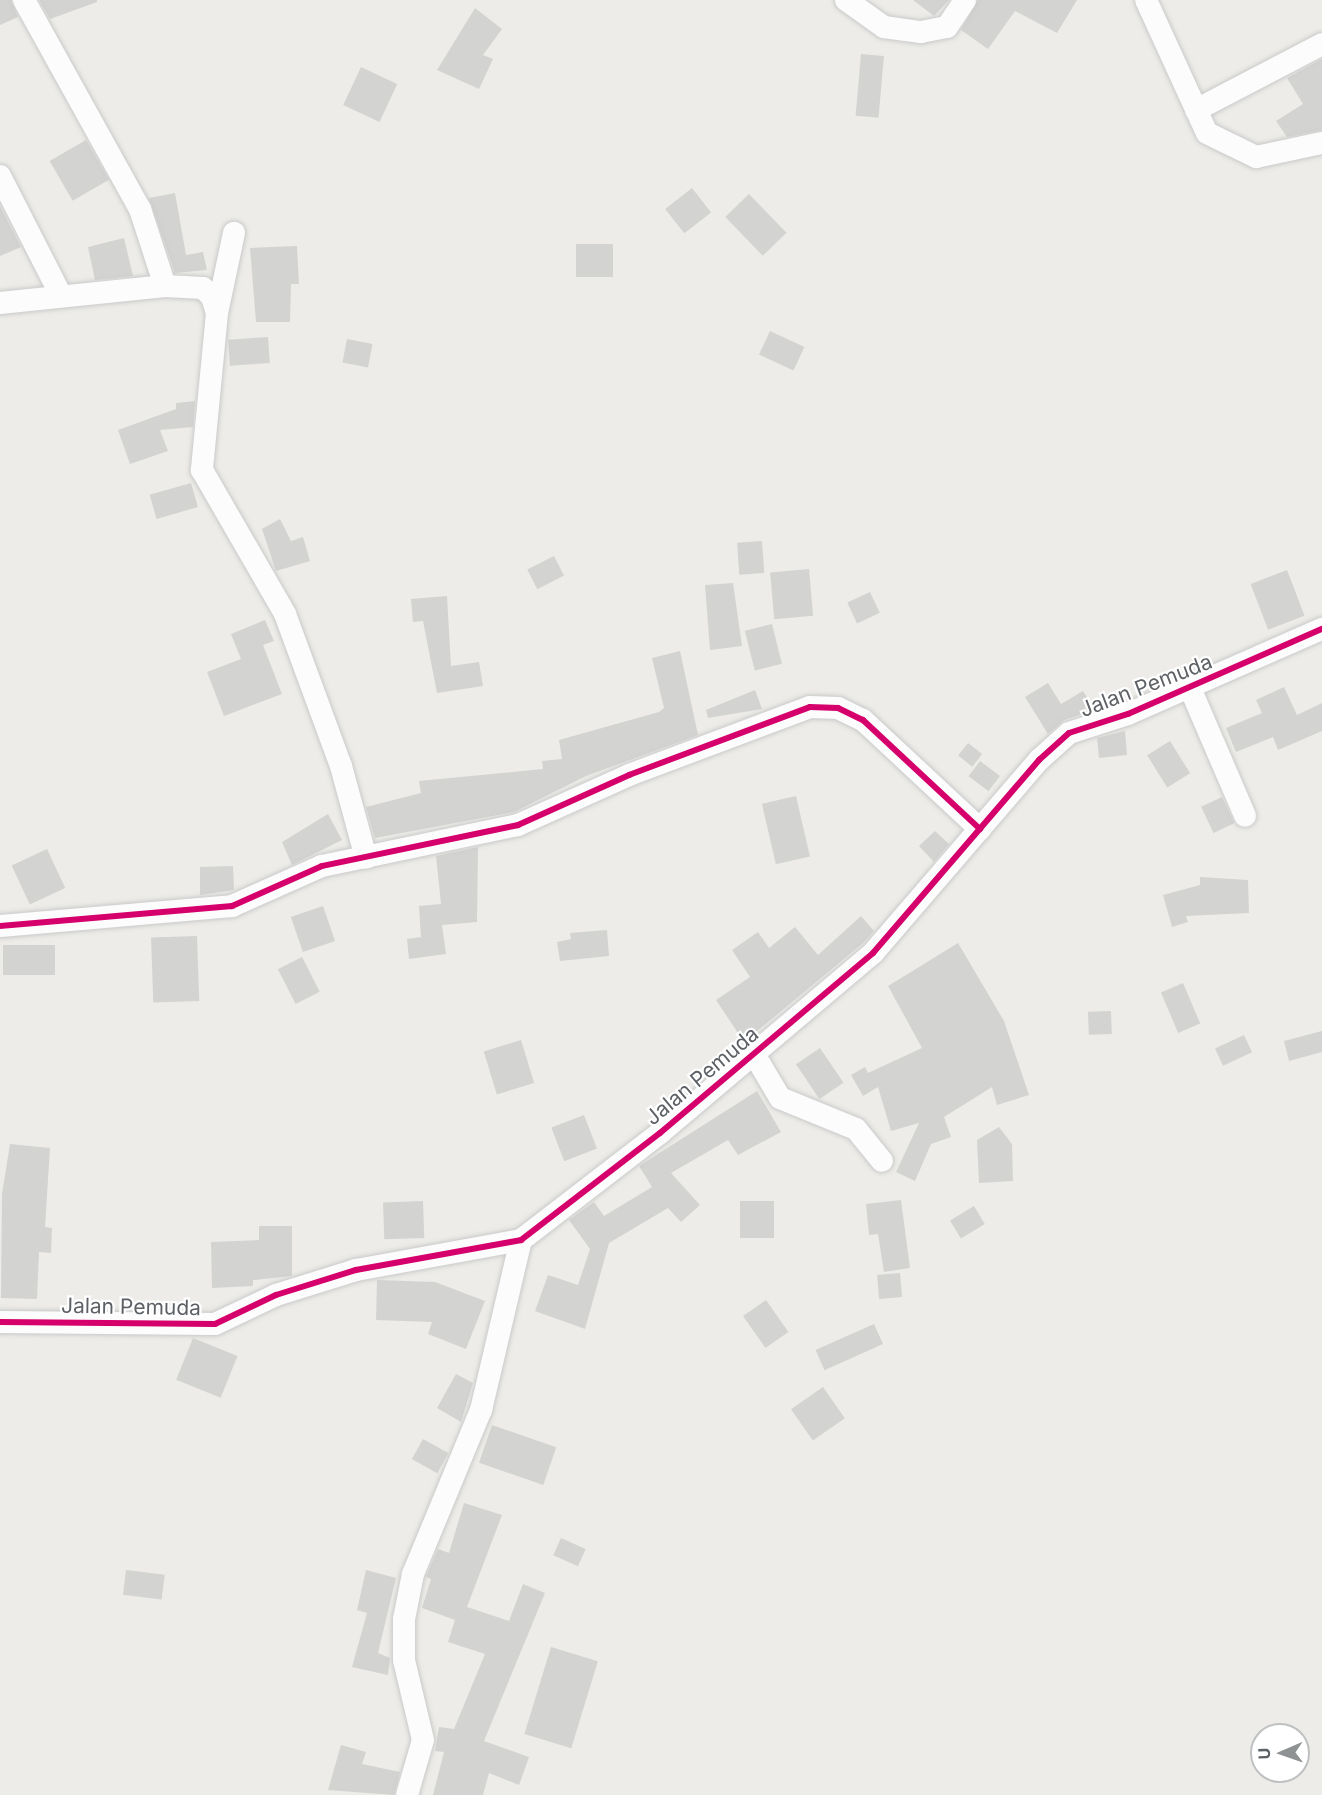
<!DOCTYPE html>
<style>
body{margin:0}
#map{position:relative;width:1322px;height:1795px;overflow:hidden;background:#edece8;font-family:Inter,sans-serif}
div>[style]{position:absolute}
.building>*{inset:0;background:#d3d3d1;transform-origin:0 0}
.roads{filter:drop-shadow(0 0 2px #c9caca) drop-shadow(0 0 2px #c9caca)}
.minor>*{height:22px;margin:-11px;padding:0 11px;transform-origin:11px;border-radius:11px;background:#fcfcfc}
.cycleway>*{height:6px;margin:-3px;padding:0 3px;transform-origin:3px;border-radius:3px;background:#d6006c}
span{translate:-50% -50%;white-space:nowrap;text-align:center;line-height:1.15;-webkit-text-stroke:4.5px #fff;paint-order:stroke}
.street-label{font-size:21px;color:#5d6165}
.north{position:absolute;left:1250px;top:1723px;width:60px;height:60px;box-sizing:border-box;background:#fff;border:2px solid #bec0c1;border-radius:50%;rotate:268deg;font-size:16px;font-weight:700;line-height:24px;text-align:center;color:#5d6165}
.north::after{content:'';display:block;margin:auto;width:21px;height:27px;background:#8f9293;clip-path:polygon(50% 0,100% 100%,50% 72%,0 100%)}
</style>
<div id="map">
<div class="building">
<div style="clip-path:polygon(0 0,11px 0,18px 17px,0 25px)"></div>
<div style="clip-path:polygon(39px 0,97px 0,97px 2px,50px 19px)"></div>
<div style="clip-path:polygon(913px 0,949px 0,934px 16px)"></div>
<div style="clip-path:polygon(978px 0,1077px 0,1057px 33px,1015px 11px,988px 49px,961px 30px)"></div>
<div style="clip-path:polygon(475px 8px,502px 29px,483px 55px,493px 59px,479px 89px,437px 70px)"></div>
<div style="left:861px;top:54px;width:23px;height:62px;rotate:5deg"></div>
<div style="clip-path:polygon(1322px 59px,1322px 130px,1287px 137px,1276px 121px,1303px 104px,1287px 78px)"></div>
<div style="left:361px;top:67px;width:40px;height:42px;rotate:25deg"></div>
<div style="left:86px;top:140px;width:46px;height:42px;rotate:60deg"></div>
<div style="left:692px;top:188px;width:31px;height:34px;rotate:52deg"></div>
<div style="clip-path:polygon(175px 193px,186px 255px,203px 252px,207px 270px,175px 273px,149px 198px)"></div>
<div style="left:749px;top:194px;width:54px;height:33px;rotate:46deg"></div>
<div style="clip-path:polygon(0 206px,21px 247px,0 256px)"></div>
<div style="clip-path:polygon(124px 238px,133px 276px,95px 280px,88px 247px)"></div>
<div style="left:576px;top:244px;width:37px;height:33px"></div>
<div style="clip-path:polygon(297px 246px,299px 284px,291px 284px,290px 322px,256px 322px,250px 248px)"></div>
<div style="left:770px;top:331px;width:38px;height:26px;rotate:25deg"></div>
<div style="left:268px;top:337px;width:26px;height:40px;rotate:86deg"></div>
<div style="left:347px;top:339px;width:26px;height:24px;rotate:11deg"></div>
<div style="clip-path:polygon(195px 401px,193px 427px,160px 430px,168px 451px,130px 464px,118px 430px,176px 409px,176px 403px)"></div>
<div style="left:191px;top:483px;width:25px;height:43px;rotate:74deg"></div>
<div style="clip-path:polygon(280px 519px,291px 541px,303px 537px,310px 561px,276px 571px,262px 529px)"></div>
<div style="left:762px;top:541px;width:32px;height:25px;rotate:86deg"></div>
<div style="left:554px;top:556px;width:22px;height:30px;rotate:63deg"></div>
<div style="left:809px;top:569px;width:47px;height:39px;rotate:85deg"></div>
<div style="left:1287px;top:570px;width:49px;height:39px;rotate:69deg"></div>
<div style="clip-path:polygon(733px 583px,742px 646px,710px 650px,705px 585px)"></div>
<div style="left:870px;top:592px;width:23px;height:25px;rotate:65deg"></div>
<div style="clip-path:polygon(447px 596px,451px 666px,479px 662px,483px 686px,437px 693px,423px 621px,413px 622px,411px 599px)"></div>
<div style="clip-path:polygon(265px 620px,274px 641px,263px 645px,282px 694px,224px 716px,207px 672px,241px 659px,231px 634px)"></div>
<div style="left:772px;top:624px;width:41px;height:28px;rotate:76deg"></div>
<div style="clip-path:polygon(680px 651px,698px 735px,586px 776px,514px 812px,375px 838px,366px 807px,421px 793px,419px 781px,543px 769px,542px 761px,562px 759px,559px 740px,659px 712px,664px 708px,652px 658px)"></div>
<div style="clip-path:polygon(1048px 683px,1061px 704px,1083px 691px,1095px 710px,1064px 720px,1048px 734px,1025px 697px)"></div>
<div style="clip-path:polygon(1284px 687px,1297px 715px,1322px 703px,1322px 731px,1278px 750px,1273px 737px,1236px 752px,1226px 728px,1262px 713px,1256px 700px)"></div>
<div style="clip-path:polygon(755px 690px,762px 709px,708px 718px,706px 710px)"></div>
<div style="clip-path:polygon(1125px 731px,1127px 755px,1099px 758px,1097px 738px)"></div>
<div style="left:1170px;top:741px;width:38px;height:27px;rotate:58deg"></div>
<div style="left:968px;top:743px;width:18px;height:16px;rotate:38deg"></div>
<div style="left:980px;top:761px;width:25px;height:19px;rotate:37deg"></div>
<div style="left:796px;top:796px;width:62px;height:35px;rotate:77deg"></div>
<div style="left:1222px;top:797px;width:29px;height:23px;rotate:65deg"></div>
<div style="clip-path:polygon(328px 814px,342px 840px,292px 865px,282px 842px)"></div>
<div style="clip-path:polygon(935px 831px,949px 844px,934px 862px,919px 846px)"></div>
<div style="clip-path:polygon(478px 847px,477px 922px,442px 925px,446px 954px,409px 959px,407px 939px,421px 937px,419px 906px,441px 904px,436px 856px)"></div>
<div style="left:47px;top:849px;width:43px;height:39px;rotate:65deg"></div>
<div style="clip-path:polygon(233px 866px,234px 890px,200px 895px,200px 867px)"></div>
<div style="clip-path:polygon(1200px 877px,1248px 880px,1249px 913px,1186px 916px,1188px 922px,1172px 927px,1163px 895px,1200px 885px)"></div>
<div style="left:323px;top:906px;width:37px;height:34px;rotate:71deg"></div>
<div style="clip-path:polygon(861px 916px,874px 931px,863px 943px,744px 1042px,716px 1000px,750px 977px,732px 950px,758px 932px,769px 948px,795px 927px,818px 955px)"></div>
<div style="clip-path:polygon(607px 930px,609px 956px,560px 961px,557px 942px,571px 939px,570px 933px)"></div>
<div style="left:197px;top:936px;width:65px;height:46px;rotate:88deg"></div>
<div style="clip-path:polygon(958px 943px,1004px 1021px,1029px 1095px,997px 1105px,992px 1087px,944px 1117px,951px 1137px,931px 1144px,915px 1181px,896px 1172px,919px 1123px,891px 1131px,878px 1087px,863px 1096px,851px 1075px,865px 1067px,868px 1073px,922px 1048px,888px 986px)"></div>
<div style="left:3px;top:945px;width:52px;height:30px"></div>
<div style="left:302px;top:957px;width:39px;height:27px;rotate:63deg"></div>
<div style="left:1183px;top:983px;width:44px;height:24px;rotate:67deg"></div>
<div style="left:1111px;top:1011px;width:23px;height:23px;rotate:88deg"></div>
<div style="clip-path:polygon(1322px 1031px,1322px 1052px,1289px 1061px,1284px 1041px)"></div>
<div style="left:1244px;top:1035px;width:19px;height:32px;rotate:65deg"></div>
<div style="left:521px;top:1040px;width:45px;height:39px;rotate:73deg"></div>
<div style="left:820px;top:1048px;width:42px;height:29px;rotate:56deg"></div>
<div style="clip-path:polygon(757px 1091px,781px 1132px,738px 1155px,728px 1140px,671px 1173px,700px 1205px,681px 1222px,668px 1208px,609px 1243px,585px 1329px,535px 1311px,548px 1275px,578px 1285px,590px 1249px,569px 1220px,594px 1202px,604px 1216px,652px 1187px,639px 1166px)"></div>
<div style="left:584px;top:1115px;width:36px;height:35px;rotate:69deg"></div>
<div style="clip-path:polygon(999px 1127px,1012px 1144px,1013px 1181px,979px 1183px,977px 1140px)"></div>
<div style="clip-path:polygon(10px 1144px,50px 1148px,45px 1227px,52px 1228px,51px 1253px,39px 1252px,37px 1299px,1px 1298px,2px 1194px)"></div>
<div style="clip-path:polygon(901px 1200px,910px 1268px,884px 1272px,878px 1234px,869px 1235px,866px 1204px)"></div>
<div style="left:423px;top:1201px;width:37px;height:40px;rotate:88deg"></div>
<div style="left:774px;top:1201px;width:37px;height:34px;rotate:90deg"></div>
<div style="left:974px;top:1206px;width:21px;height:28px;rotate:59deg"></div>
<div style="clip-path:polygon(259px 1226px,292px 1226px,292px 1276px,253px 1280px,253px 1286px,212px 1288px,211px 1242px,259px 1240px)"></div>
<div style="left:900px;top:1273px;width:24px;height:23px;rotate:85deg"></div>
<div style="clip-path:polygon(377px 1280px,435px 1282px,485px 1301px,466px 1349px,428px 1334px,432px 1322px,376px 1320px)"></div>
<div style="left:766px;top:1300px;width:39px;height:28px;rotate:55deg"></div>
<div style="left:874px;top:1324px;width:22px;height:64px;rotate:66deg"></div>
<div style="left:193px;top:1338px;width:48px;height:45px;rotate:22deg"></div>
<div style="clip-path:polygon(456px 1374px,473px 1383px,461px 1422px,437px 1408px)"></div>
<div style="left:823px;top:1387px;width:38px;height:39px;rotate:55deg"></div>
<div style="left:492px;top:1425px;width:68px;height:40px;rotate:19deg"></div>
<div style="left:423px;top:1439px;width:29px;height:23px;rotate:29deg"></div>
<div style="clip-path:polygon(464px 1503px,502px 1515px,467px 1607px,509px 1621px,523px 1584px,545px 1593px,484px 1741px,529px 1757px,519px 1785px,489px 1773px,483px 1795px,433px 1795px,444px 1752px,435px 1751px,439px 1727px,454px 1729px,485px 1654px,448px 1642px,455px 1620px,422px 1608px,431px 1579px,426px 1577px,438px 1549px,449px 1553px)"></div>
<div style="left:561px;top:1538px;width:27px;height:19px;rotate:24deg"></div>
<div style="left:126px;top:1570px;width:39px;height:25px;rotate:7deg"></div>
<div style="clip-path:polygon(366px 1570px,396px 1578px,378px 1653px,390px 1658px,388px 1675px,352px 1667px,367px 1613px,357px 1610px)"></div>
<div style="left:551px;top:1647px;width:49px;height:91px;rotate:17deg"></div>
<div style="clip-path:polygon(341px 1745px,366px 1752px,362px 1764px,400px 1772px,394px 1795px,328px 1790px)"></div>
</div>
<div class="roads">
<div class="minor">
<div style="left:24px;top:0;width:239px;rotate:61deg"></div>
<div style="left:140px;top:209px;width:81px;rotate:72deg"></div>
<div style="left:846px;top:0;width:47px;rotate:35.4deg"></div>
<div style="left:884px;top:27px;width:37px;rotate:8deg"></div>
<div style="left:921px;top:32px;width:26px;rotate:-11deg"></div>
<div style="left:947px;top:27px;width:32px;rotate:-56deg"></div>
<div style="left:1146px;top:0;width:146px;rotate:65.4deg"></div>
<div style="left:1207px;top:133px;width:55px;rotate:26.1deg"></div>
<div style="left:1256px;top:157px;width:67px;rotate:-12deg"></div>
<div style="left:1196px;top:110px;width:142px;rotate:-27.6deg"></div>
<div style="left:0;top:176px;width:132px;rotate:63deg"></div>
<div style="left:0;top:303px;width:166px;rotate:-5.9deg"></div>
<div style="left:165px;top:286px;width:38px;rotate:3deg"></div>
<div style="left:203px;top:288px;width:13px;rotate:45deg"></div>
<div style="left:212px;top:297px;width:17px;rotate:73deg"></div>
<div style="left:217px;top:313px;width:158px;rotate:95.5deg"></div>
<div style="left:202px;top:470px;width:166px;rotate:60deg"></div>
<div style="left:285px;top:614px;width:162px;rotate:69.8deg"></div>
<div style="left:341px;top:766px;width:95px;rotate:74.8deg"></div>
<div style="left:217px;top:313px;width:82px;rotate:-78deg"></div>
<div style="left:1190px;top:688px;width:139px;rotate:66.7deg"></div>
<div style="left:0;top:926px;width:233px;rotate:-4.9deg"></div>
<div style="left:232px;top:906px;width:98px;rotate:-24deg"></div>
<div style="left:322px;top:866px;width:200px;rotate:-11.8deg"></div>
<div style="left:518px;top:825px;width:122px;rotate:-24.2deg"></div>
<div style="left:629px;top:775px;width:193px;rotate:-20.6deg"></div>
<div style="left:810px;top:707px;width:28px;rotate:2deg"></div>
<div style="left:838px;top:708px;width:28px;rotate:26deg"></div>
<div style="left:863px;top:720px;width:160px;rotate:43deg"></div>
<div style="left:754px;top:1054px;width:51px;rotate:59.4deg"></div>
<div style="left:780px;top:1098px;width:82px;rotate:22.2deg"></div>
<div style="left:856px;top:1129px;width:41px;rotate:50.9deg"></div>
<div style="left:0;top:1322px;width:215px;rotate:0.5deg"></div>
<div style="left:215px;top:1324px;width:68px;rotate:-25.4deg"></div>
<div style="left:276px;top:1295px;width:84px;rotate:-17.4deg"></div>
<div style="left:356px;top:1270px;width:168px;rotate:-10.3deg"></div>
<div style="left:521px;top:1240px;width:175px;rotate:-37.6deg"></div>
<div style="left:660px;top:1133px;width:279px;rotate:-40.2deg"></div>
<div style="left:873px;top:953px;width:255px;rotate:-49.3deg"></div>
<div style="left:1039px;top:760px;width:40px;rotate:-42deg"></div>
<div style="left:1069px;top:733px;width:62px;rotate:-17.9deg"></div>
<div style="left:1128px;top:714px;width:212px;rotate:-23.7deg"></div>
<div style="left:407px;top:1795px;width:57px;rotate:-73.8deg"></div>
<div style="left:423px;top:1740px;width:82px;rotate:-103.4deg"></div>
<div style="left:404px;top:1660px;width:41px;rotate:-90deg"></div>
<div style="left:404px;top:1619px;width:46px;rotate:-78.7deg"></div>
<div style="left:413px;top:1574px;width:178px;rotate:-67.5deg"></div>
<div style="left:481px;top:1410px;width:175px;rotate:-76.8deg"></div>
</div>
</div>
<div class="cycleway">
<div style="left:0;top:926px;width:233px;rotate:-4.9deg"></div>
<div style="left:232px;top:906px;width:98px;rotate:-24deg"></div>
<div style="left:322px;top:866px;width:200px;rotate:-11.8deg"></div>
<div style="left:518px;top:825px;width:122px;rotate:-24.2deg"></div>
<div style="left:629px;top:775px;width:193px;rotate:-20.6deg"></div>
<div style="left:810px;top:707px;width:28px;rotate:2deg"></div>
<div style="left:838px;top:708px;width:28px;rotate:26deg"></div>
<div style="left:863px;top:720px;width:160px;rotate:43deg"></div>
<div style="left:0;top:1322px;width:215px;rotate:0.5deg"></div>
<div style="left:215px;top:1324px;width:68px;rotate:-25.4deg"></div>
<div style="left:276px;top:1295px;width:84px;rotate:-17.4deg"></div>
<div style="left:356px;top:1270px;width:168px;rotate:-10.3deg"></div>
<div style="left:521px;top:1240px;width:175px;rotate:-37.6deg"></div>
<div style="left:660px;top:1133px;width:279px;rotate:-40.2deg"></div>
<div style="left:873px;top:953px;width:255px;rotate:-49.3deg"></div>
<div style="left:1039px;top:760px;width:40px;rotate:-42deg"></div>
<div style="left:1069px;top:733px;width:62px;rotate:-17.9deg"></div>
<div style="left:1128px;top:714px;width:212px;rotate:-23.7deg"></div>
</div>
<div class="street-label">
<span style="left:1146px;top:686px;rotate:-21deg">Jalan Pemuda</span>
<span style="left:702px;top:1076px;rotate:-40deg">Jalan Pemuda</span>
<span style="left:131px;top:1307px;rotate:1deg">Jalan Pemuda</span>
</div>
<div class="north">U</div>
</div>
